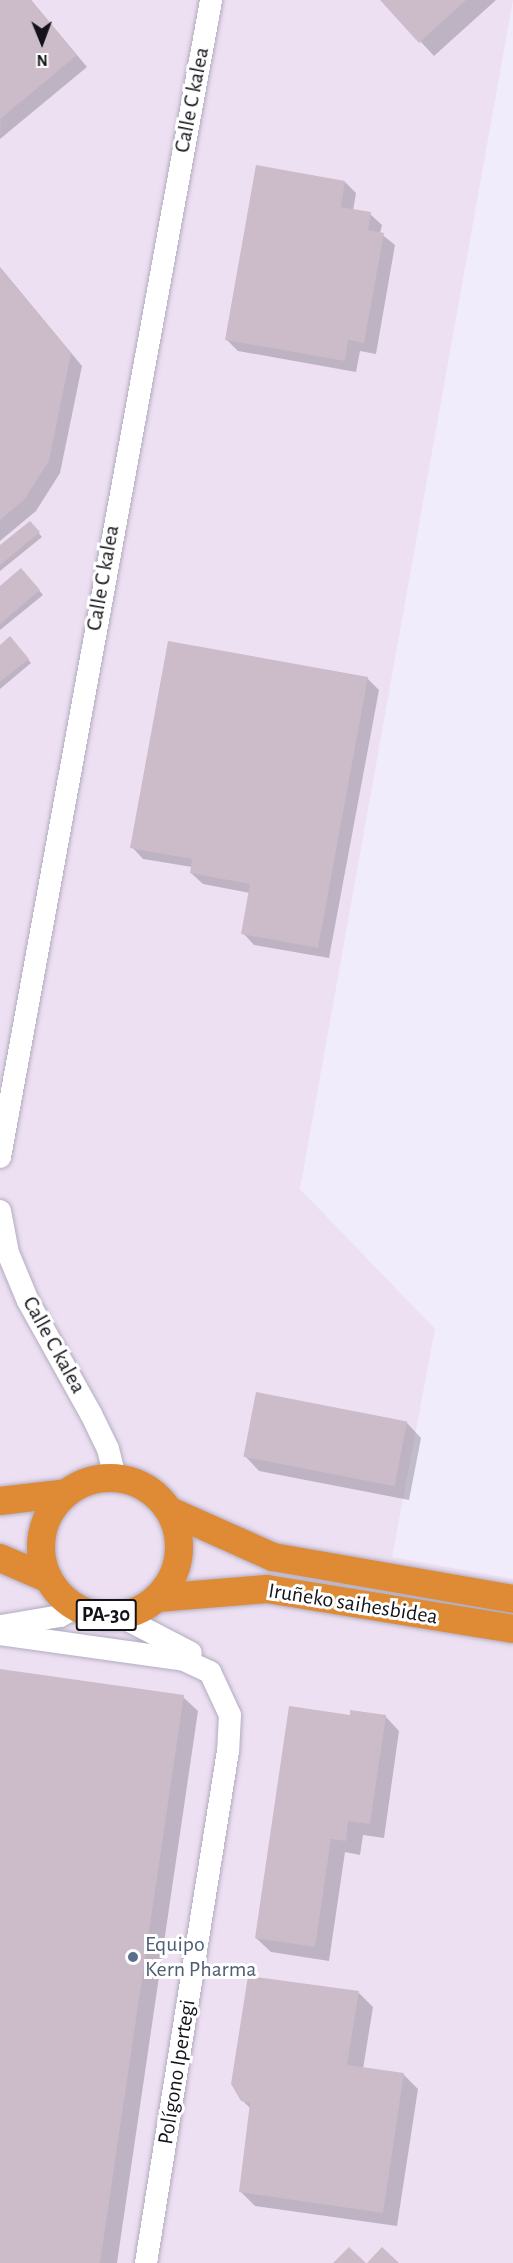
<!DOCTYPE html>
<meta charset="utf-8">
<style>
body{margin:0}
#map{position:relative;width:513px;height:2263px;overflow:hidden;background:#f0ecfc;font-family:"Alegreya Sans",sans-serif}
div>[style]{position:absolute}
.industrial>*{inset:0;background:#eee0f3}
.shadow>*{inset:0;background:#0003}
.building>*{inset:0;background:#ccbbc9;transform-origin:0 0}
.roads{filter:drop-shadow(0 0 2px #b1acbf) drop-shadow(0 0 2px #b1acbf)}
.tertiary>*{height:22px;margin:-11px;padding:0 11px;transform-origin:11px;border-radius:11px;background:#fff}
.trunk>*{height:28px;margin:-14px;padding:0 14px;transform-origin:14px;border-radius:14px;background:#df8a34}
.trunk>.ring{margin:-14px;padding:0;box-sizing:content-box;background:none;border:28px solid #df8a34;border-radius:50%}
.dots>*{width:16px;height:16px;translate:-50% -50%;box-sizing:border-box;border:3px solid #fff;border-radius:50%}
span{translate:-50% -50%;white-space:nowrap;text-align:center;line-height:1.15;-webkit-text-stroke:6px #fff;paint-order:stroke}
.shield-label span{padding:2px 4px;background:#fff;border:2px solid;border-radius:4px;-webkit-text-stroke-width:0}
.shield-label{font-size:21px;color:#141319;font-weight:700}
.street-label{font-size:22px;color:#141319}
.service-label{font-size:22px;color:#4e5e75}
.left{translate:0 -50%;text-align:left}
.north{position:absolute;left:12px;top:12px;width:60px;height:60px;-webkit-text-stroke:4px #fff;paint-order:stroke;rotate:179deg;font-size:16px;font-weight:700;line-height:24px;text-align:center;color:#141319}
.north::after{content:'';display:block;margin:auto;width:21px;height:27px;background:#141319;clip-path:polygon(50% 0,100% 100%,50% 72%,0 100%)}
</style>
<div id="map">
<div class="industrial">
<div style="clip-path:polygon(0 0,513px 0,300px 1189px,435px 1329px,392px 1557px,513px 1579px,513px 2263px,0 2263px)"></div>
</div>
<div class="shadow">
<div style="clip-path:polygon(1px 0,31px 0,87px 67px,0 139px)"></div>
<div style="clip-path:polygon(382px 0,496px 0,434px 56px)"></div>
<div style="clip-path:polygon(345px 182px,356px 193px,353px 211px,370px 214px,382px 225px,380px 233px,395px 245px,376px 354px,360px 351px,356px 372px,238px 351px,226px 339px)"></div>
<div style="clip-path:polygon(0 267px,82px 366px,60px 473px,36px 511px,0 541px)"></div>
<div style="clip-path:polygon(30px 523px,42px 537px,0 571px,0 547px)"></div>
<div style="clip-path:polygon(25px 574px,43px 595px,0 630px,0 588px)"></div>
<div style="clip-path:polygon(14px 642px,31px 663px,0 689px,0 647px)"></div>
<div style="clip-path:polygon(367px 678px,379px 690px,329px 958px,254px 945px,243px 933px,250px 893px,203px 884px,191px 873px,192px 867px,143px 859px,132px 847px)"></div>
<div style="clip-path:polygon(407px 1423px,421px 1438px,409px 1500px,259px 1471px,245px 1456px)"></div>
<div style="clip-path:polygon(0 1670px,183px 1697px,198px 1711px,117px 2263px,0 2263px)"></div>
<div style="clip-path:polygon(385px 1716px,399px 1731px,384px 1838px,363px 1835px,360px 1855px,345px 1852px,329px 1961px,271px 1952px,256px 1938px,351px 1717px)"></div>
<div style="clip-path:polygon(359px 1993px,373px 2007px,363px 2069px,404px 2075px,418px 2089px,397px 2226px,255px 2206px,241px 2192px,251px 2109px,242px 2100px)"></div>
</div>
<div class="building">
<div style="clip-path:polygon(0 0,31px 0,77px 55px,0 119px)"></div>
<div style="clip-path:polygon(380px 0,466px 0,419px 43px)"></div>
<div style="clip-path:polygon(256px 165px,345px 181px,341px 207px,371px 212px,368px 230px,384px 233px,364px 343px,348px 340px,345px 361px,225px 340px)"></div>
<div style="clip-path:polygon(0 268px,71px 353px,49px 461px,24px 500px,0 520px)"></div>
<div style="clip-path:polygon(30px 521px,40px 532px,0 565px,0 545px)"></div>
<div style="clip-path:polygon(21px 568px,40px 590px,0 624px,0 586px)"></div>
<div style="clip-path:polygon(10px 636px,29px 659px,0 682px,0 645px)"></div>
<div style="clip-path:polygon(168px 641px,368px 677px,318px 948px,241px 934px,250px 884px,190px 873px,192px 859px,130px 848px)"></div>
<div style="left:256px;top:1392px;width:154px;height:66px;rotate:11deg"></div>
<div style="clip-path:polygon(0 1669px,184px 1695px,100px 2263px,0 2263px)"></div>
<div style="clip-path:polygon(289px 1706px,350px 1715px,350px 1710px,386px 1715px,370px 1824px,348px 1821px,346px 1841px,331px 1839px,315px 1947px,255px 1938px)"></div>
<div style="clip-path:polygon(248px 1976px,359px 1991px,347px 2065px,404px 2073px,383px 2213px,239px 2192px,250px 2103px,241px 2101px,231px 2084px)"></div>
<div style="clip-path:polygon(349px 2247px,366px 2263px,333px 2263px)"></div>
<div style="clip-path:polygon(382px 2247px,399px 2263px,367px 2263px)"></div>
</div>
<div class="roads">
<div class="tertiary">
<div style="left:0;top:1157px;width:1176px;rotate:-79.66deg"></div>
<div style="left:0;top:1211px;width:43px;rotate:79.2deg"></div>
<div style="left:8px;top:1253px;width:52px;rotate:67.4deg"></div>
<div style="left:28px;top:1301px;width:129px;rotate:60.9deg"></div>
<div style="left:91px;top:1414px;width:39px;rotate:64deg"></div>
<div style="left:108px;top:1449px;width:30px;rotate:76deg"></div>
<div style="left:118px;top:1615px;width:82px;rotate:27.5deg"></div>
<div style="left:1px;top:1626px;width:60px;rotate:-9.6deg"></div>
<div style="left:60px;top:1616px;width:19px;rotate:-28deg"></div>
<div style="left:0;top:1634px;width:186px;rotate:8deg"></div>
<div style="left:184px;top:1660px;width:29px;rotate:25deg"></div>
<div style="left:210px;top:1672px;width:47px;rotate:65.1deg"></div>
<div style="left:230px;top:1715px;width:36px;rotate:93deg"></div>
<div style="left:228px;top:1751px;width:519px;rotate:99.1deg"></div>
</div>
<div class="trunk">
<div class="ring" style="left:41px;top:1478px;width:110px;height:110px"></div>
<div style="left:0;top:1501px;width:67px;rotate:-6.8deg"></div>
<div style="left:170px;top:1511px;width:113px;rotate:24.1deg"></div>
<div style="left:273px;top:1557px;width:244px;rotate:9.9deg"></div>
<div style="left:0;top:1558px;width:53px;rotate:23.2deg"></div>
<div style="left:157px;top:1598px;width:110px;rotate:-4.7deg"></div>
<div style="left:267px;top:1589px;width:249px;rotate:9.2deg"></div>
</div>
</div>
<div class="dots">
<div style="left:133px;top:1957px;background:#5c6f8a"></div>
</div>
<div class="shield-label">
<span style="left:106px;top:1615px">PA-30</span>
</div>
<div class="street-label">
<span style="left:192px;top:100px;rotate:-79deg">Calle C kalea</span>
<span style="left:103px;top:578px;rotate:-80deg">Calle C kalea</span>
<span style="left:54px;top:1345px;rotate:61deg">Calle C kalea</span>
<span style="left:353px;top:1604px;rotate:9deg">Iruñeko saihesbidea</span>
<span style="left:177px;top:2072px;rotate:-81deg">Polígono Ipertegi</span>
</div>
<div class="service-label">
<span class="left" style="left:145px;top:1957px">Equipo<br>Kern Pharma</span>
</div>
<div class="north">N</div>
</div>
